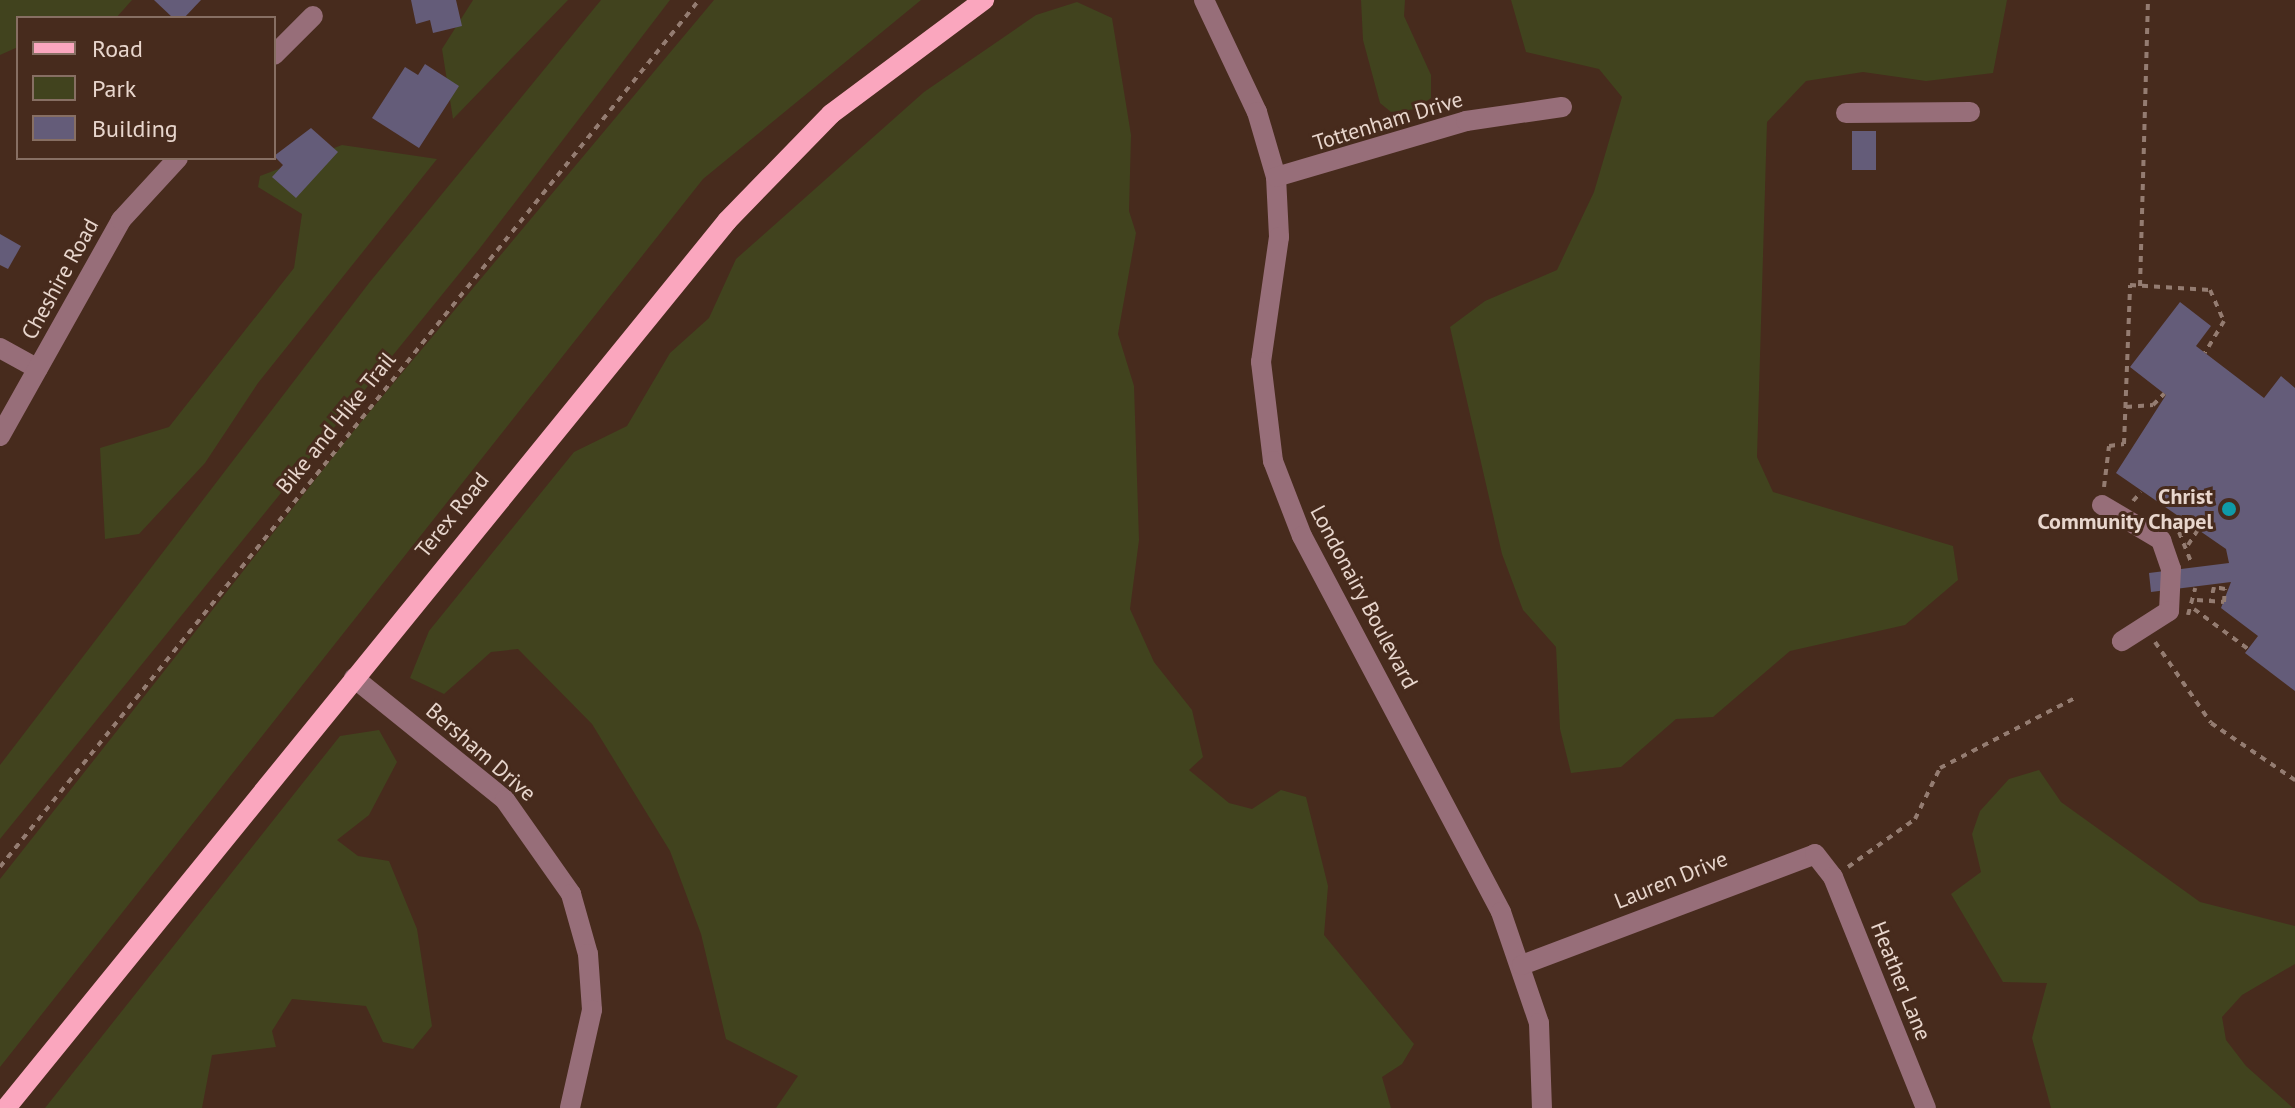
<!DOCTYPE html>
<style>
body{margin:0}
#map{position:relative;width:2295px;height:1108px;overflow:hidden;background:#472b1d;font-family:"PT Sans",sans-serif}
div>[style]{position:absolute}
.green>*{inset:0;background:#41431e}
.building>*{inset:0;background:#645c79;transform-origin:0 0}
.path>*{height:4px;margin-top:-2px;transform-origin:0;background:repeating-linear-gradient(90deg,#947c71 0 6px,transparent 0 12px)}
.minor>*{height:20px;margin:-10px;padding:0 10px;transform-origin:10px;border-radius:10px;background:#976e79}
.major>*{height:20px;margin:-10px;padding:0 10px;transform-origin:10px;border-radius:10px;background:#faa6be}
.dots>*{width:22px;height:22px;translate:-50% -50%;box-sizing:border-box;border:4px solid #472b1d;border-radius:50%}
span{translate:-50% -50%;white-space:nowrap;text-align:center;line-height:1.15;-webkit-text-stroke:6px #472b1d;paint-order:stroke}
.street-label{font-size:22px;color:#e8d6cd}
.poi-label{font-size:22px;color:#e8d6cd;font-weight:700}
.right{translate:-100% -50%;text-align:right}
.legend{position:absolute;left:16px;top:16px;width:260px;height:144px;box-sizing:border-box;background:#472b1d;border:2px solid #876f63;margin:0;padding:10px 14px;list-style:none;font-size:24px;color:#e8d6cd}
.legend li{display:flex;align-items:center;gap:16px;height:40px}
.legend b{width:40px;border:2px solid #876f63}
</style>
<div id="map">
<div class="green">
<div style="clip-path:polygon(0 0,132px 0,116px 18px,18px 18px,18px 47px,0 55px)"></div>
<div style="clip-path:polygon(473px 0,568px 0,453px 119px,442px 49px)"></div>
<div style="clip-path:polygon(601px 0,670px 0,480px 248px,0 839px,0 765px,369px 283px)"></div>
<div style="clip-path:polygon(714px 0,921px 0,703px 179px,0 1067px,0 879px,356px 428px)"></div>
<div style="clip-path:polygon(1361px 0,1405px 0,1404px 16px,1431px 75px,1431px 98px,1416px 109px,1391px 112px,1380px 103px,1363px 40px)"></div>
<div style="clip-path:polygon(1511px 0,2007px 0,1993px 73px,1926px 81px,1863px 72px,1806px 81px,1767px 122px,1757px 457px,1773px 492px,1953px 546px,1958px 580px,1905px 625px,1790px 651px,1713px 717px,1676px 719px,1621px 767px,1571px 773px,1560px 729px,1556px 647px,1523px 610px,1502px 554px,1450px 327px,1485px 301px,1557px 270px,1594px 192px,1622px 97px,1599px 69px,1526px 52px)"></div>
<div style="clip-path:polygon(1077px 2px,1112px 18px,1131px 135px,1129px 211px,1136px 233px,1118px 334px,1134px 386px,1139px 540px,1130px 609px,1154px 662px,1192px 710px,1203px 757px,1189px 770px,1229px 803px,1252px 809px,1281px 790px,1306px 797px,1328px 886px,1324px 935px,1414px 1044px,1402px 1064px,1382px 1077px,1391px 1108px,776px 1108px,798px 1076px,726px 1039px,701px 934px,670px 851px,592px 724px,518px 649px,491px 652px,444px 694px,410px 678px,429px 631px,574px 452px,627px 426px,670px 353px,709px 318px,736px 259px,924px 92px,1036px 15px)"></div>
<div style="clip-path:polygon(342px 145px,437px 159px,258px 383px,205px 463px,139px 534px,105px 539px,100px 448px,169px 427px,294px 268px,302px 214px,258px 187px,260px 176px)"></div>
<div style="clip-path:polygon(379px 730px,397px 762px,369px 815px,337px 840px,358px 856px,389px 861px,417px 929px,432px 1026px,413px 1049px,383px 1042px,366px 1006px,292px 999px,272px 1031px,276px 1047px,212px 1055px,202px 1108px,45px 1108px,340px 736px)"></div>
<div style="clip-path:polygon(2039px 770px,2061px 802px,2200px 902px,2295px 926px,2295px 964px,2242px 995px,2222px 1017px,2226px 1040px,2246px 1066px,2293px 1108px,2051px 1108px,2032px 1038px,2047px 983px,2003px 982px,1951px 894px,1981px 872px,1972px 834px,1980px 811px,2009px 779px)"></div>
</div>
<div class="building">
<div style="clip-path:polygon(154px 0,201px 0,184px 18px,173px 18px)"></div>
<div style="clip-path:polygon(411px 0,456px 0,462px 26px,433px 33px,430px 20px,416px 24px)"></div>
<div style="clip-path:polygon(425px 64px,459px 86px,419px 148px,372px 118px,405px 67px,418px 75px)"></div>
<div style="clip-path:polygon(311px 128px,338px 152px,296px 198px,272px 177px,283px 165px,274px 156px)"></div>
<div style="left:1852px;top:131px;width:24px;height:39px"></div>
<div style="clip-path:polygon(0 234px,21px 246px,8px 269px,0 265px)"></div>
<div style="clip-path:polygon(2180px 302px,2211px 326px,2196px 346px,2264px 398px,2281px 376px,2295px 388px,2295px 691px,2245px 653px,2258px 636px,2221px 608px,2231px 582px,2151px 592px,2149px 573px,2229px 563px,2226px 549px,2116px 473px,2166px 395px,2130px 367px)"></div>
</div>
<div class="path">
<div style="left:2140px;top:286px;width:286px;rotate:-88.4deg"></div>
<div style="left:2126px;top:407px;width:27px;rotate:-4deg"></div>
<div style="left:2153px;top:405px;width:16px;rotate:-45deg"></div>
<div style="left:2104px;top:487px;width:41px;rotate:-83deg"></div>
<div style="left:2109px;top:446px;width:15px;rotate:-8deg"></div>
<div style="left:2124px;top:444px;width:159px;rotate:-87.8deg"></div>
<div style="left:2130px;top:285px;width:80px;rotate:3.6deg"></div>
<div style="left:2210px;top:290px;width:34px;rotate:66deg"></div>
<div style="left:2224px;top:321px;width:37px;rotate:121deg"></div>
<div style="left:2133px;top:501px;width:12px;rotate:-48deg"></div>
<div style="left:2179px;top:532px;width:35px;rotate:68deg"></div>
<div style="left:2188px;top:545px;width:20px;rotate:-57deg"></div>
<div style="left:2197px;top:600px;width:27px;rotate:4deg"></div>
<div style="left:2224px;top:602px;width:13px;rotate:-86deg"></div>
<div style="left:2225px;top:589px;width:11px;rotate:-170deg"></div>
<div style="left:2214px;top:587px;width:12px;rotate:104deg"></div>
<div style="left:2194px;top:609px;width:67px;rotate:36.5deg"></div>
<div style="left:2188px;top:615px;width:28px;rotate:-75deg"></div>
<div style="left:2155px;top:642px;width:98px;rotate:55.3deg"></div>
<div style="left:2211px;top:723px;width:102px;rotate:34.2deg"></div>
<div style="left:0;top:867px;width:1114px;rotate:-51.12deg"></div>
<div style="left:1848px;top:867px;width:82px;rotate:-35.6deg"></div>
<div style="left:1915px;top:819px;width:57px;rotate:-63.9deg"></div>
<div style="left:1940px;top:768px;width:152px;rotate:-27.4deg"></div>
</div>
<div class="minor">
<div style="left:1204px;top:0;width:124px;rotate:64.7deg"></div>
<div style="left:1257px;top:112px;width:68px;rotate:73.7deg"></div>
<div style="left:1276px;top:177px;width:60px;rotate:87.1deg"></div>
<div style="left:1279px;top:237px;width:126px;rotate:98.2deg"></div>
<div style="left:1261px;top:362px;width:100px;rotate:83.1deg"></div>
<div style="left:1273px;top:461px;width:80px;rotate:68.9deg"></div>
<div style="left:1302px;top:536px;width:425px;rotate:62.1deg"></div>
<div style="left:1501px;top:912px;width:117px;rotate:71.1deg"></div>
<div style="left:1539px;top:1023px;width:85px;rotate:88deg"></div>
<div style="left:274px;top:55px;width:55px;rotate:-45deg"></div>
<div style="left:1846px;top:113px;width:124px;rotate:-0.5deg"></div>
<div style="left:1276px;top:177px;width:198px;rotate:-16.4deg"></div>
<div style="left:1466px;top:121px;width:97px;rotate:-8.3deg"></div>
<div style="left:0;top:348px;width:43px;rotate:28.9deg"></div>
<div style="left:0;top:436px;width:248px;rotate:-60.7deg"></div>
<div style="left:121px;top:220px;width:84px;rotate:-47.4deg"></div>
<div style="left:2102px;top:505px;width:69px;rotate:30.7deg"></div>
<div style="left:2161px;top:540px;width:31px;rotate:71deg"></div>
<div style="left:2171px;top:569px;width:42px;rotate:92.7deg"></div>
<div style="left:2169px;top:611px;width:56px;rotate:147.4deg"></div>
<div style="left:354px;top:678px;width:194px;rotate:38.9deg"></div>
<div style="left:505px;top:800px;width:115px;rotate:54.9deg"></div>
<div style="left:571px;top:894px;width:62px;rotate:74.2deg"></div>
<div style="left:588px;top:954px;width:56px;rotate:85.9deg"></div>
<div style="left:592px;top:1010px;width:100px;rotate:102.7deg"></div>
<div style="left:1522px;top:965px;width:313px;rotate:-20.7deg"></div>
<div style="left:1815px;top:854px;width:29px;rotate:52deg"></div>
<div style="left:1833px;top:877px;width:249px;rotate:68.1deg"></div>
</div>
<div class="major">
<div style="left:6px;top:1108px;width:1143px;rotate:-50.89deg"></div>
<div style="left:727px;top:221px;width:149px;rotate:-45.8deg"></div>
<div style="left:831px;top:114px;width:191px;rotate:-36.7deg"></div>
</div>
<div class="dots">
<div style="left:2229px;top:509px;background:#0f9aa8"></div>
</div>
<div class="street-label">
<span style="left:1388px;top:121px;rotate:-17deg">Tottenham Drive</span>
<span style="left:60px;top:279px;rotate:-61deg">Cheshire Road</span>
<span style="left:336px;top:423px;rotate:-51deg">Bike and Hike Trail</span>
<span style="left:452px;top:515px;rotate:-51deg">Terex Road</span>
<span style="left:1364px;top:597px;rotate:62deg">Londonairy Boulevard</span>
<span style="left:481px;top:752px;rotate:41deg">Bersham Drive</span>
<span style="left:1671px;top:880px;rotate:-22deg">Lauren Drive</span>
<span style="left:1901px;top:981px;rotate:68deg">Heather Lane</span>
</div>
<div class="poi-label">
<span class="right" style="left:2213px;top:509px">Christ<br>Community Chapel</span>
</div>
<ul class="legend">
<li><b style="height:10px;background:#faa6be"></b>Road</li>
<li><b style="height:22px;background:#41431e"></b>Park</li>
<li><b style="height:22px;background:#645c79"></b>Building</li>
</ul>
</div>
